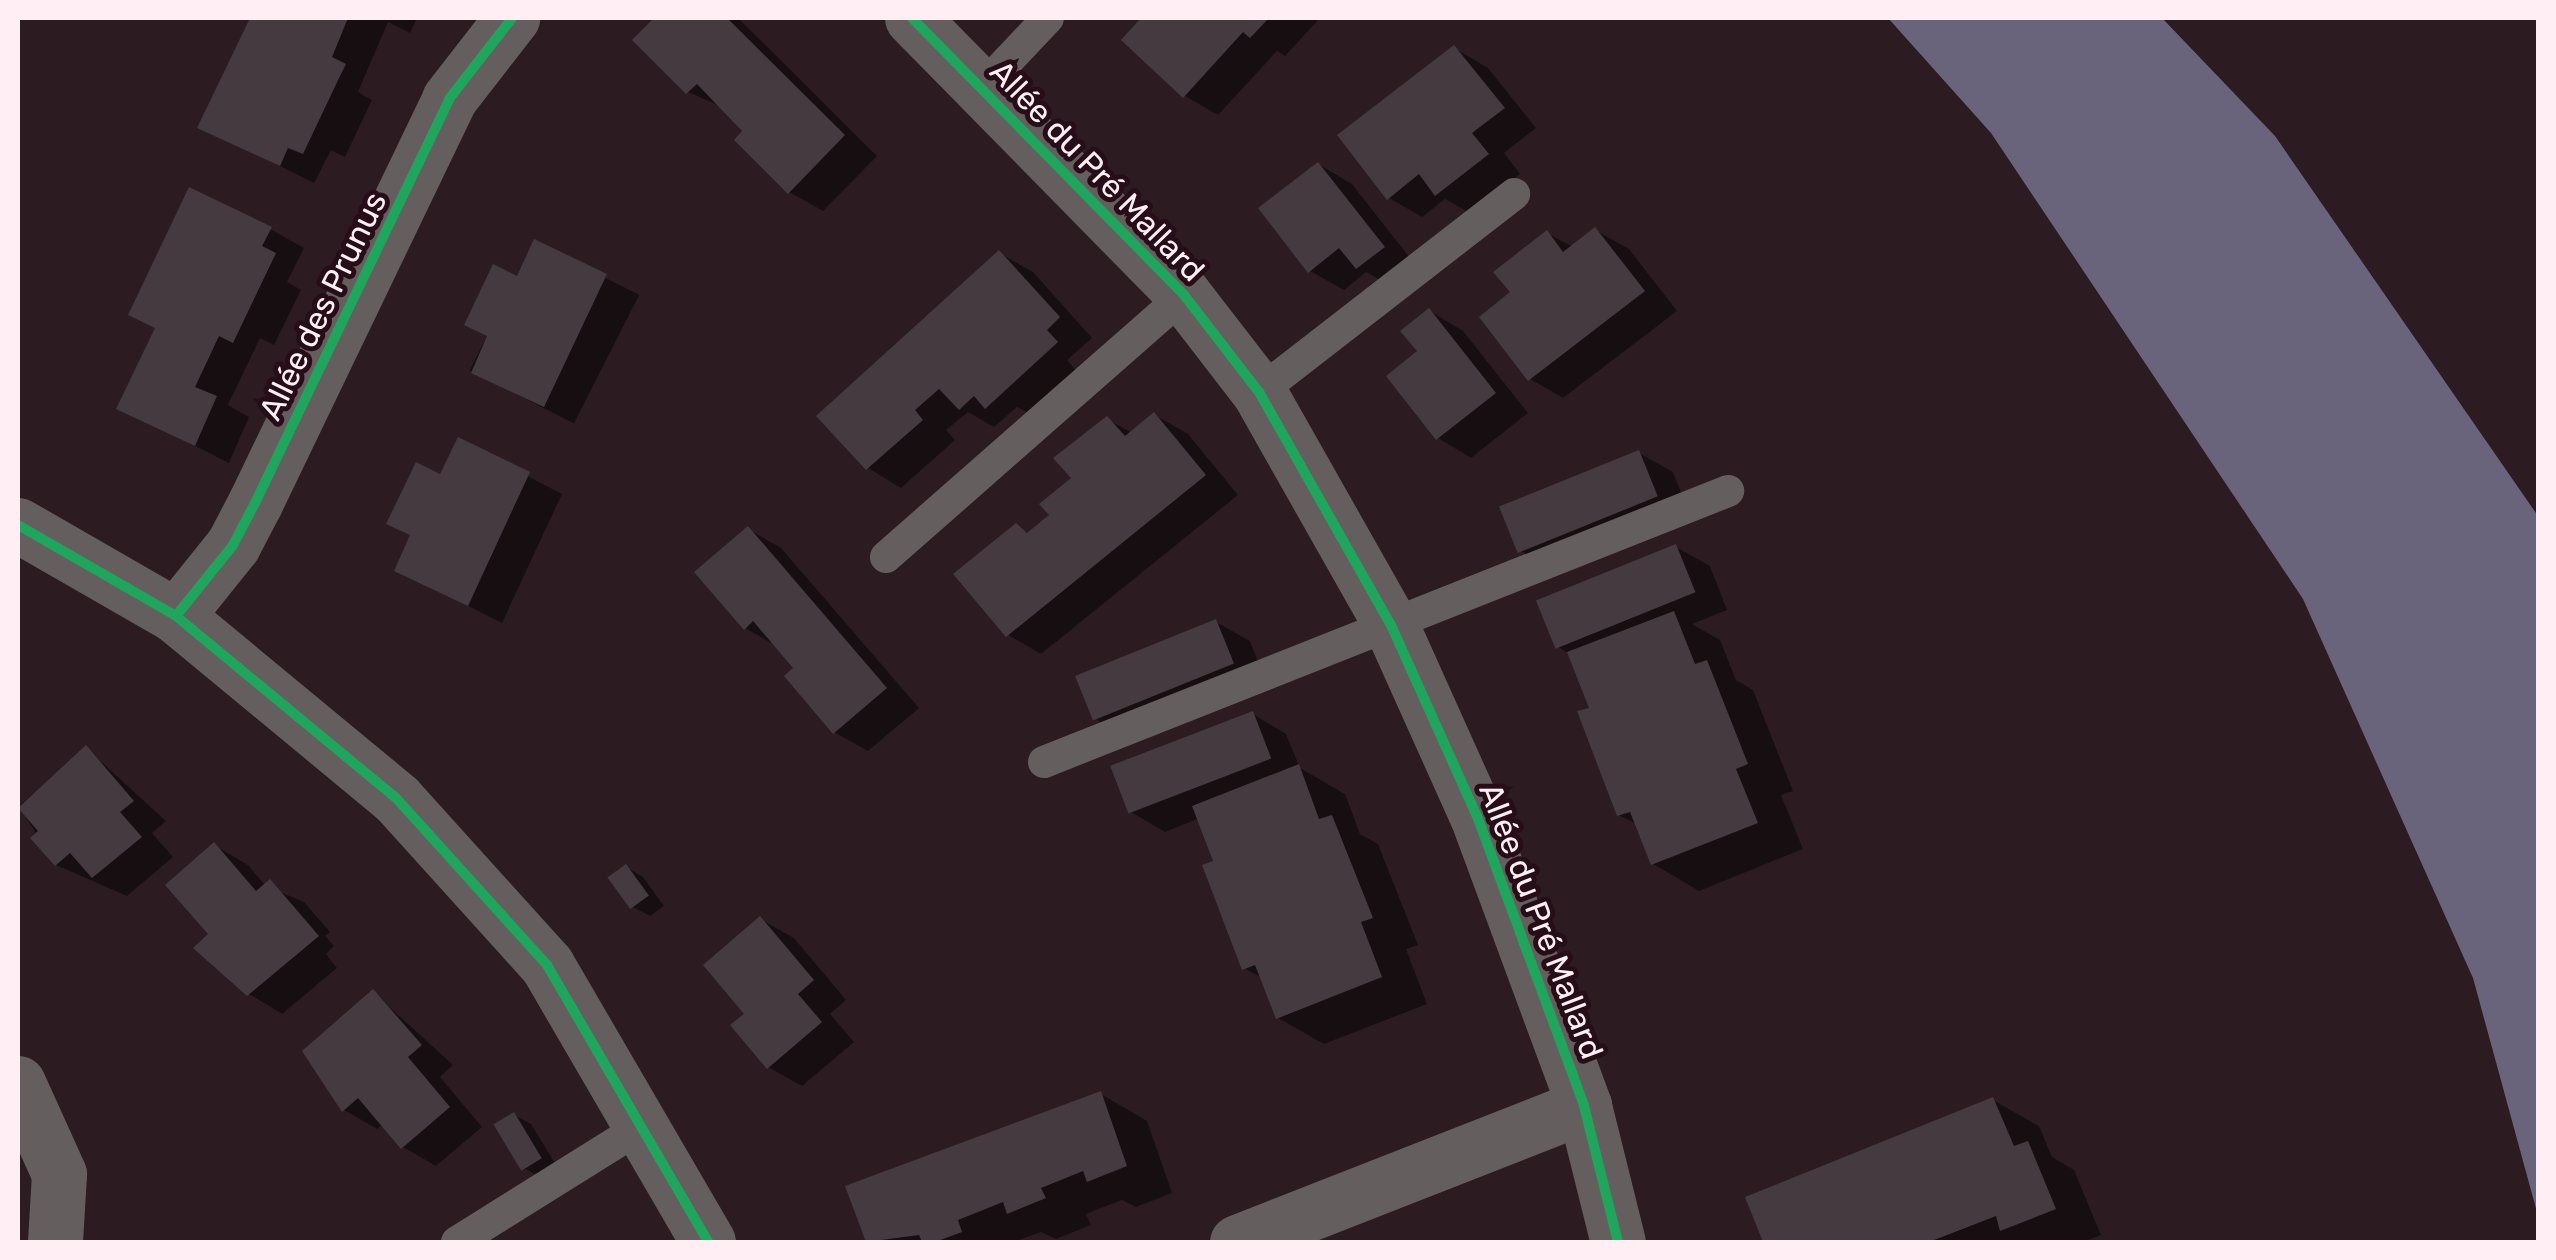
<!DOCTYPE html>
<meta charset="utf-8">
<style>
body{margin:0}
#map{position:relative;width:2556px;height:1260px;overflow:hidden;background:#2c1c22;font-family:Rubik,sans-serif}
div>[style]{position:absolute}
.water>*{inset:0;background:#69637c}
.shadow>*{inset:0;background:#0007;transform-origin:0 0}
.building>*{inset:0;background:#453a40;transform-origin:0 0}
.service>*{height:32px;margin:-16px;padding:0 16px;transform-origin:16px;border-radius:16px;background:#655e5e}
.minor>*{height:55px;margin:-27.5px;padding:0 27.5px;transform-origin:27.5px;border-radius:27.5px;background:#655e5e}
.cycleway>*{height:10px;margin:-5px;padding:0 5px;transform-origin:5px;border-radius:5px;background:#20a55d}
span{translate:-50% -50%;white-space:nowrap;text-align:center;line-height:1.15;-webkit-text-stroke:10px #270d17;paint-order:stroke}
.street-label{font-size:32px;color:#ffeff4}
.frame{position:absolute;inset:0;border:20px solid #ffeff4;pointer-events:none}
</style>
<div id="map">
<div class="water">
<div style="clip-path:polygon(1888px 18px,2162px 18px,2275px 136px,2538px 516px,2538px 1216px,2473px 978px,2303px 599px,1991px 133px)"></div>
</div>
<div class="shadow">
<div style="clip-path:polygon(253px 18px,417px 18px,410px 33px,388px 22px,358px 92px,372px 100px,345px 157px,331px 150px,314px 183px,201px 127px)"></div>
<div style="clip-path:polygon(658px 18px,738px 18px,877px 156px,823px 211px,789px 192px,724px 108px,688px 92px,635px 40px)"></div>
<div style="clip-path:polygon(1145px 18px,1320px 18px,1285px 56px,1277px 51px,1218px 115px,1185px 96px,1124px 40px)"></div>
<div style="clip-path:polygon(1454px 48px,1488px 68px,1536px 128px,1504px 153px,1520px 174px,1470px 213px,1445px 199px,1422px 217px,1389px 198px)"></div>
<div style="clip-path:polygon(1318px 164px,1352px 184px,1417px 267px,1391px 286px,1366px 272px,1344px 290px,1310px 271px)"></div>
<div style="clip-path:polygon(270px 229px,304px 248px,287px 282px,301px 290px,274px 345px,260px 338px,228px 405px,249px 417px,229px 463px,120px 408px)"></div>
<div style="clip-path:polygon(1595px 230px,1629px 249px,1677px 311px,1563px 398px,1530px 379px,1513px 292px,1547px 233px,1573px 247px)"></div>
<div style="left:535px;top:242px;width:117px;height:144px;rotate:27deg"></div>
<div style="clip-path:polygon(999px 253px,1033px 272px,1092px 338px,1067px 360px,1078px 373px,1032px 415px,1017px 407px,994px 427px,968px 412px,946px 430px,955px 440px,901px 488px,868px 468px)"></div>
<div style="clip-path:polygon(1430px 311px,1463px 331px,1528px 413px,1471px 458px,1438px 438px,1420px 351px)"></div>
<div style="clip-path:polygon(1155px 415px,1188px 434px,1238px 495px,1041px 654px,1008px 635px,1016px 526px,1030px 534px,1053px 515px,1107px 419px,1132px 433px)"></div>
<div style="clip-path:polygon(459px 440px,562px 494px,502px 623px,397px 570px,412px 536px,389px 523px,441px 477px)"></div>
<div style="clip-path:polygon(1639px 453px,1673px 472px,1690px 515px,1551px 569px,1518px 549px)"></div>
<div style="clip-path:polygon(748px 529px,781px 548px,919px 708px,868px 751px,834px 732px,796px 668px,778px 647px,745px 628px)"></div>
<div style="clip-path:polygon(1676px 547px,1710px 566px,1727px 610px,1692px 624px,1720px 640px,1736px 680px,1753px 690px,1793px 791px,1781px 795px,1803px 849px,1699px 891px,1653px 864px,1638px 825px,1619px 815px,1592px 709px,1571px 655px,1555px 645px)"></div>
<div style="clip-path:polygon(1216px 622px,1250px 641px,1266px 683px,1127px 737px,1094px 718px)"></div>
<div style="clip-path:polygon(1253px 714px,1286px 734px,1300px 768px,1345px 794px,1360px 834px,1378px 844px,1418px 945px,1406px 949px,1427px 1004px,1324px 1044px,1278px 1018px,1264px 979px,1244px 968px,1200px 818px,1165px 832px,1131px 812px)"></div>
<div style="clip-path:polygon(86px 748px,166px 821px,152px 833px,173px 857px,127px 896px,56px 865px,19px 806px)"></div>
<div style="clip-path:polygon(214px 845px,248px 865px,266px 886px,304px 902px,330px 932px,325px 936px,334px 946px,326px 954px,337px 968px,282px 1014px,249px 994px,212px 934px)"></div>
<div style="clip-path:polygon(626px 867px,643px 877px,664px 906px,650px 916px,633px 907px)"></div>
<div style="clip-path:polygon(760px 919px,794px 938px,846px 1000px,830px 1014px,854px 1042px,802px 1086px,768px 1067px,755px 1022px)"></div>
<div style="clip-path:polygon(373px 992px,453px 1065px,440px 1077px,482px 1127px,436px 1166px,403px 1147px,383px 1124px,377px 1129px,344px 1110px)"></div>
<div style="clip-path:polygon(1101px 1094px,1147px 1121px,1172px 1193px,1136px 1207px,1122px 1200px,1086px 1214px,1091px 1225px,1056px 1239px,1041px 1232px,1013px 1242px,869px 1242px,848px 1188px)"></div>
<div style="clip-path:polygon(1993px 1100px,2039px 1126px,2052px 1157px,2074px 1170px,2101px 1235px,2083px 1242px,1766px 1242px,1748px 1198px)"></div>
<div style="clip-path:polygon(514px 1115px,531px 1124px,558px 1168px,541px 1178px,524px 1168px)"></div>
</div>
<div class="building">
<div style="clip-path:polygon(250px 18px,348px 18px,332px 57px,346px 64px,339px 78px,303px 154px,288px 148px,280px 166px,197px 128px)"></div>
<div style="clip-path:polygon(654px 18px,727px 18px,845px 135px,788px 194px,734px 140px,742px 131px,697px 84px,686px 94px,632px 40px)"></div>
<div style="clip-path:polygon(1141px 18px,1269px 18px,1250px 38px,1243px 32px,1183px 98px,1121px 40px)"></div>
<div style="clip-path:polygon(1454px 45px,1505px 108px,1472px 133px,1489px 154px,1435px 196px,1419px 174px,1387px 200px,1337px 135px)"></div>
<div style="clip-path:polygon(1318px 162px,1385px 247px,1356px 269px,1339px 248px,1308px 273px,1258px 208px)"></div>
<div style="clip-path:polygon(189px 187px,272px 227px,262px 246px,276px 253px,233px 343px,219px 336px,195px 387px,217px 396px,195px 446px,116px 409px,155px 328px,128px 315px)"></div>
<div style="clip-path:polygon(1595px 227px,1645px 291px,1528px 381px,1479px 317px,1510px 292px,1493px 272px,1547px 230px,1563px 252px)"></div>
<div style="clip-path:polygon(534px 239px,607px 274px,544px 407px,471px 373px,487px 336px,464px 325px,493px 264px,517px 276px)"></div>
<div style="clip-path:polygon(999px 250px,1060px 317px,1047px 330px,1058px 342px,985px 409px,974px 396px,959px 410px,939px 389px,915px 410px,923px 420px,866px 470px,816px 416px)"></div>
<div style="clip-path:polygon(1429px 308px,1496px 393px,1436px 440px,1386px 376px,1417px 351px,1400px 331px)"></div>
<div style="clip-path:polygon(1154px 412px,1206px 475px,1006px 637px,953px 574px,1016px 523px,1027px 533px,1049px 515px,1039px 504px,1071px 478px,1053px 458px,1107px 416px,1125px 436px)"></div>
<div style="clip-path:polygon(458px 437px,530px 472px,468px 606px,394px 571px,410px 535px,386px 524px,416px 462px,440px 474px)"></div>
<div style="left:1639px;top:450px;width:50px;height:151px;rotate:68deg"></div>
<div style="clip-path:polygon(748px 526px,887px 688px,833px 734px,784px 676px,793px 668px,753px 621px,744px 630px,694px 572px)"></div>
<div style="left:1676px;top:544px;width:52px;height:151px;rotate:68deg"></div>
<div style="clip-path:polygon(1674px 611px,1695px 664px,1707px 660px,1748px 764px,1736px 769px,1758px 823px,1651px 865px,1630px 812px,1617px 816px,1577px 711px,1589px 708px,1567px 652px)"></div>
<div style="left:1216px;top:619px;width:48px;height:152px;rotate:68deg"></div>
<div style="left:1253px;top:711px;width:51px;height:153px;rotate:69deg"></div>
<div style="clip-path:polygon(86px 745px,134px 801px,120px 812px,142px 837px,92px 878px,70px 853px,55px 866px,30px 838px,38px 831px,18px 808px)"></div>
<div style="clip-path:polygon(1299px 764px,1319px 819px,1332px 815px,1373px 918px,1361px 922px,1382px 977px,1276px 1019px,1255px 965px,1242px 970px,1202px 865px,1213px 861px,1192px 806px)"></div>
<div style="clip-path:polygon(214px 842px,256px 891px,270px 879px,319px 936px,247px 996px,193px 948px,208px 934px,165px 885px)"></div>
<div style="left:626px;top:864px;width:39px;height:23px;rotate:54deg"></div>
<div style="clip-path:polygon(760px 916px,814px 980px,798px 994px,822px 1022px,767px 1069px,730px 1025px,744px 1014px,703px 965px)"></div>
<div style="clip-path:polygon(373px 989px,422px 1045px,408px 1057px,450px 1107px,401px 1149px,358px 1098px,342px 1112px,302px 1051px)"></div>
<div style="clip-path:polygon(1101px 1091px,1127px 1166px,1087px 1182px,1083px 1171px,1041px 1188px,1046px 1198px,1007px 1214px,1003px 1202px,958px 1220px,962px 1232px,935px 1242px,922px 1242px,919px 1235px,866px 1242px,845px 1186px)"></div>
<div style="clip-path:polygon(1993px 1097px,2014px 1146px,2028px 1141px,2056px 1209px,2000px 1231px,1996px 1216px,1929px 1242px,1763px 1242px,1745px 1197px)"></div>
<div style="left:514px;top:1112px;width:54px;height:24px;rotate:59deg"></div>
</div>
<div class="service">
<div style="left:984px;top:86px;width:93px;rotate:-46.7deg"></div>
<div style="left:1259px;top:392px;width:323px;rotate:-37.8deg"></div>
<div style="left:886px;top:557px;width:397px;rotate:-41.3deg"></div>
<div style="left:1044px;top:762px;width:736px;rotate:-21.61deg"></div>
<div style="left:457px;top:1242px;width:221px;rotate:-32deg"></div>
</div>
<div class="minor">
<div style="left:912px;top:18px;width:388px;rotate:45.5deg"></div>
<div style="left:1184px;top:295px;width:123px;rotate:52.3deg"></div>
<div style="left:1259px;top:392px;width:268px;rotate:60.5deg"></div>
<div style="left:1391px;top:625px;width:209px;rotate:65.8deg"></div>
<div style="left:1477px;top:816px;width:309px;rotate:69.7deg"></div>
<div style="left:1584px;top:1106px;width:140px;rotate:76deg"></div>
<div style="left:18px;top:525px;width:182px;rotate:29.9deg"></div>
<div style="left:176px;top:616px;width:287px;rotate:39.6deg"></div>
<div style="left:397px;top:799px;width:224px;rotate:47.9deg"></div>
<div style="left:547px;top:965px;width:320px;rotate:59.8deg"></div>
<div style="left:176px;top:616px;width:91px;rotate:-51.2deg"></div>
<div style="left:233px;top:545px;width:47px;rotate:-62.4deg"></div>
<div style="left:255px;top:503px;width:448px;rotate:-64.3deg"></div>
<div style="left:449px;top:99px;width:103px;rotate:-52.1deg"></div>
<div style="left:18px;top:1083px;width:100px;rotate:65.7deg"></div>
<div style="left:59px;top:1174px;width:68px;rotate:93.4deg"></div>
<div style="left:1237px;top:1242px;width:373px;rotate:-21.4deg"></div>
</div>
<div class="cycleway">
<div style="left:912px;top:18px;width:388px;rotate:45.5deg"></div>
<div style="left:1184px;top:295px;width:123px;rotate:52.3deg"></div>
<div style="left:1259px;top:392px;width:268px;rotate:60.5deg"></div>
<div style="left:1391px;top:625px;width:209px;rotate:65.8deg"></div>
<div style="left:1477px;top:816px;width:309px;rotate:69.7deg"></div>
<div style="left:1584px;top:1106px;width:140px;rotate:76deg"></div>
<div style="left:18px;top:525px;width:182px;rotate:29.9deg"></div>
<div style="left:176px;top:616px;width:287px;rotate:39.6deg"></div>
<div style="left:397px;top:799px;width:224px;rotate:47.9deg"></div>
<div style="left:547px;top:965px;width:320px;rotate:59.8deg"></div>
<div style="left:176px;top:616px;width:91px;rotate:-51.2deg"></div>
<div style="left:233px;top:545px;width:47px;rotate:-62.4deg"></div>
<div style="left:255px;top:503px;width:448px;rotate:-64.3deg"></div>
<div style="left:449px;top:99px;width:103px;rotate:-52.1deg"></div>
</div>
<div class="street-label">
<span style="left:1097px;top:171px;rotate:46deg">Allée du Pré Mallard</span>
<span style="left:323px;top:306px;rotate:-64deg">Allée des Prunus</span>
<span style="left:1541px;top:921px;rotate:69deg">Allée du Pré Mallard</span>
</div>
<div class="frame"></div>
</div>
